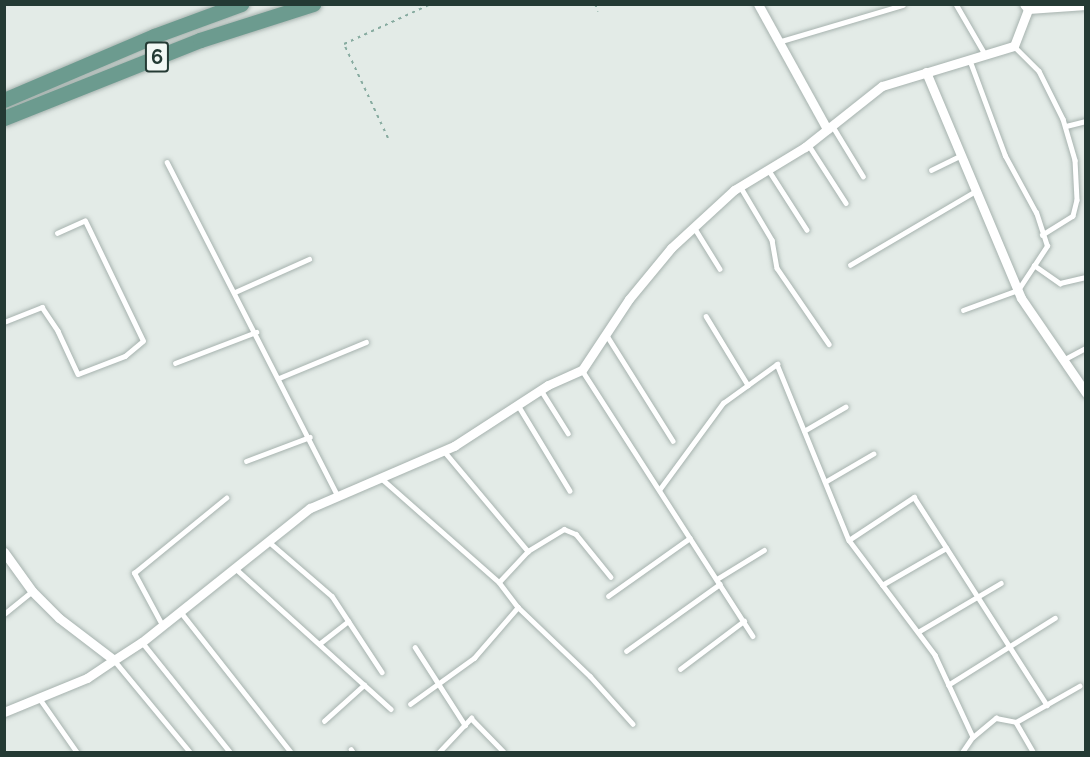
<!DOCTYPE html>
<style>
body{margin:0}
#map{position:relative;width:1090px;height:757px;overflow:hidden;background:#e3ebe7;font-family:Raleway,sans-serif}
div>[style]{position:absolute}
.path>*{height:2px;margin-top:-1px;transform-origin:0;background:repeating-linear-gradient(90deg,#87aba0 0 3px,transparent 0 7.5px)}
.roads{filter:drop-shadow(0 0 2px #a6b2ae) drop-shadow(0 0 2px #a6b2ae)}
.service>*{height:4.5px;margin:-2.25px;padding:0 2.25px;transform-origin:2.25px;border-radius:2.25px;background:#fff}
.minor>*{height:9px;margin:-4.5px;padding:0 4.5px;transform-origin:4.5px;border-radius:4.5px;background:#fff}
.primary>*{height:15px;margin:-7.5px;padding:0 7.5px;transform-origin:7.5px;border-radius:7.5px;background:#6c9b8f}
span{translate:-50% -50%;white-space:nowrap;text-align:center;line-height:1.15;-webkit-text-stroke:5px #f3f8f5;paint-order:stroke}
.shield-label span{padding:2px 4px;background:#f3f8f5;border:2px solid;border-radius:4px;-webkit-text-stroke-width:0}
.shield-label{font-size:20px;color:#243a34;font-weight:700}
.frame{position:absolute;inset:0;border:6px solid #243a34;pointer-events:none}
</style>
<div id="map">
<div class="path">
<div style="left:595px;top:4px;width:8px;rotate:67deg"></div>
<div style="left:388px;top:138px;width:104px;rotate:-115.1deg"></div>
<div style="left:344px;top:44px;width:96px;rotate:-24.7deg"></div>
</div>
<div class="roads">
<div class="service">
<div style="left:956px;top:4px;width:58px;rotate:59.9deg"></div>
<div style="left:778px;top:42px;width:130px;rotate:-16.5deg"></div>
<div style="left:1014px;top:46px;width:35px;rotate:45deg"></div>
<div style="left:1039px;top:71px;width:54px;rotate:63.4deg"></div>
<div style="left:1063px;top:119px;width:43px;rotate:73.7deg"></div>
<div style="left:1075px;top:160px;width:40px;rotate:87.1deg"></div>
<div style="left:1077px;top:200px;width:16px;rotate:104deg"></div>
<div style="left:1073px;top:216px;width:36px;rotate:148deg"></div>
<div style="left:832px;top:125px;width:60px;rotate:58.7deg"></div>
<div style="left:1066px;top:126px;width:21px;rotate:-14deg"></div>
<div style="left:808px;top:144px;width:70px;rotate:57.2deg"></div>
<div style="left:167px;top:162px;width:375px;rotate:62.9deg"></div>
<div style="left:768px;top:169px;width:72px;rotate:57.4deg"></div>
<div style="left:931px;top:170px;width:32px;rotate:-26deg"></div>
<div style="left:740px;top:186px;width:63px;rotate:59.3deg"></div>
<div style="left:772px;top:240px;width:28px;rotate:80deg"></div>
<div style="left:777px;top:268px;width:92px;rotate:55.6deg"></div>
<div style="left:694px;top:227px;width:49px;rotate:58.2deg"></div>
<div style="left:850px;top:265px;width:144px;rotate:-30.5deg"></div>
<div style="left:1034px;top:265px;width:32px;rotate:35deg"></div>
<div style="left:1060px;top:283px;width:27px;rotate:-13deg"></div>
<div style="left:235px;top:292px;width:81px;rotate:-24deg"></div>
<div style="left:963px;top:310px;width:59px;rotate:-20deg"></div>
<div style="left:1018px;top:290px;width:53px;rotate:-56.6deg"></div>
<div style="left:1047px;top:246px;width:35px;rotate:-108deg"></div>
<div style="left:1036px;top:213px;width:65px;rotate:-118.5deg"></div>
<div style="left:1005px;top:156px;width:103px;rotate:-110.4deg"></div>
<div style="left:706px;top:316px;width:81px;rotate:58.7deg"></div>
<div style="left:4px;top:322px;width:41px;rotate:-21.5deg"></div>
<div style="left:42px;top:307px;width:29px;rotate:56deg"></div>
<div style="left:58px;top:331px;width:47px;rotate:65.1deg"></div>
<div style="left:78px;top:374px;width:50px;rotate:-21deg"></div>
<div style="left:125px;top:356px;width:23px;rotate:-40deg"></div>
<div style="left:143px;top:341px;width:133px;rotate:-115.8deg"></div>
<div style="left:85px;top:221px;width:30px;rotate:156deg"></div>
<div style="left:606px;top:334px;width:126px;rotate:57.9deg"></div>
<div style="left:1063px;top:360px;width:26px;rotate:-28deg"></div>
<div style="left:175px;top:363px;width:87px;rotate:-20.9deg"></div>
<div style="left:582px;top:370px;width:316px;rotate:57.3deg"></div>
<div style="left:279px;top:378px;width:94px;rotate:-22.5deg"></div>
<div style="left:541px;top:390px;width:51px;rotate:57.9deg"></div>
<div style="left:518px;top:405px;width:100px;rotate:58.8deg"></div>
<div style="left:804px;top:431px;width:48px;rotate:-30.3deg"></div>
<div style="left:444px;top:451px;width:131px;rotate:50deg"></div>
<div style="left:246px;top:461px;width:68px;rotate:-20.6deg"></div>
<div style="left:381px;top:478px;width:157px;rotate:41.4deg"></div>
<div style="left:499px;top:582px;width:31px;rotate:53deg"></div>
<div style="left:518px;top:607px;width:100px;rotate:43.8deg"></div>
<div style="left:590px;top:676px;width:64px;rotate:48.1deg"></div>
<div style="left:825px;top:482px;width:56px;rotate:-30.3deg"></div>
<div style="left:659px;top:490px;width:108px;rotate:-53.7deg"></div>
<div style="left:723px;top:403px;width:67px;rotate:-35.8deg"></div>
<div style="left:777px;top:364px;width:190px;rotate:67.8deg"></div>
<div style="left:849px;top:540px;width:144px;rotate:53.2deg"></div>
<div style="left:935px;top:655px;width:90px;rotate:65.1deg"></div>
<div style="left:973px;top:737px;width:18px;rotate:124deg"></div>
<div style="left:849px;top:540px;width:78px;rotate:-33.5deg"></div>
<div style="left:914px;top:497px;width:247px;rotate:57.4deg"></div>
<div style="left:268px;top:541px;width:84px;rotate:40.7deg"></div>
<div style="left:332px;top:596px;width:91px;rotate:56.7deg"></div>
<div style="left:235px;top:568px;width:210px;rotate:42.1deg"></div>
<div style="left:717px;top:579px;width:55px;rotate:-31.7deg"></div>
<div style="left:499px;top:582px;width:42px;rotate:-46.9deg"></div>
<div style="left:528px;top:551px;width:42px;rotate:-31.4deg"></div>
<div style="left:564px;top:529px;width:13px;rotate:23deg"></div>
<div style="left:576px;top:534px;width:55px;rotate:50.9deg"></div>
<div style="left:882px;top:585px;width:74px;rotate:-30deg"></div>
<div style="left:608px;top:596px;width:100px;rotate:-35.3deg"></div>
<div style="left:180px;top:611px;width:179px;rotate:51.8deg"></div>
<div style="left:4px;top:614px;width:36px;rotate:-39deg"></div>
<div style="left:162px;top:625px;width:59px;rotate:-118.3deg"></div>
<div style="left:134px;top:573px;width:119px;rotate:-39.2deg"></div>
<div style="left:918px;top:632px;width:96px;rotate:-30.6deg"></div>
<div style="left:142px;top:642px;width:141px;rotate:51.3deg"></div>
<div style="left:319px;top:644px;width:37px;rotate:-38deg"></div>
<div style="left:415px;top:647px;width:93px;rotate:57.3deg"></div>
<div style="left:626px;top:651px;width:115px;rotate:-35.5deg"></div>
<div style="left:114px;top:660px;width:119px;rotate:50.4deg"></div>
<div style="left:680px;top:669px;width:80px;rotate:-36.9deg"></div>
<div style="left:948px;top:685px;width:126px;rotate:-32.1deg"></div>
<div style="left:40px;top:699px;width:65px;rotate:55.1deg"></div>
<div style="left:410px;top:704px;width:79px;rotate:-35.7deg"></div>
<div style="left:474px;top:658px;width:67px;rotate:-49.2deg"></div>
<div style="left:324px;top:721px;width:54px;rotate:-42deg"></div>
<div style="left:1016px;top:722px;width:73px;rotate:-29.7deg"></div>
<div style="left:973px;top:737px;width:30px;rotate:-40deg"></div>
<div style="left:996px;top:718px;width:20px;rotate:11deg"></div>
<div style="left:1016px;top:722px;width:34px;rotate:60deg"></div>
<div style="left:351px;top:749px;width:4px;rotate:56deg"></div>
<div style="left:439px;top:752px;width:47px;rotate:-46.7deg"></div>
<div style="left:471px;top:718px;width:47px;rotate:45.9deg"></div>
</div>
<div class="minor">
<div style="left:758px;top:4px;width:143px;rotate:61.1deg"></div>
<div style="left:1028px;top:9px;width:58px;rotate:-3.9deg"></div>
<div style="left:926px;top:72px;width:245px;rotate:67.2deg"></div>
<div style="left:1021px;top:298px;width:115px;rotate:55.6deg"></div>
<div style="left:4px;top:552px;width:48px;rotate:54.3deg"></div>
<div style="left:32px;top:591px;width:38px;rotate:45deg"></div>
<div style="left:59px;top:618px;width:69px;rotate:37.4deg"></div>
<div style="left:4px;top:712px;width:90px;rotate:-22.3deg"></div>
<div style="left:87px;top:678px;width:32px;rotate:-34deg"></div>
<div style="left:114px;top:660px;width:33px;rotate:-33deg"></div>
<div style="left:142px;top:642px;width:215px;rotate:-38.6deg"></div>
<div style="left:310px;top:508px;width:157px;rotate:-23.3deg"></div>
<div style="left:454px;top:446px;width:112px;rotate:-33deg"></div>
<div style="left:548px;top:385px;width:37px;rotate:-24deg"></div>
<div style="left:582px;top:370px;width:85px;rotate:-56.5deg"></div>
<div style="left:629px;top:299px;width:66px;rotate:-50.5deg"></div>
<div style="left:671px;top:248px;width:86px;rotate:-42.6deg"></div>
<div style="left:734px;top:190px;width:83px;rotate:-31.2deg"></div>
<div style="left:805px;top:147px;width:98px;rotate:-38.4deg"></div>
<div style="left:882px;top:86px;width:138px;rotate:-16.9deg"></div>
<div style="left:1014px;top:46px;width:40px;rotate:-69deg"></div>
<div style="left:1028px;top:9px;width:6px;rotate:-129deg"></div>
</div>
<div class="primary">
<div style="left:4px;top:100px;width:163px;rotate:-23.1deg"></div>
<div style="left:154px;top:36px;width:93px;rotate:-20.2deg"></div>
<div style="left:4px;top:118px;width:211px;rotate:-21.7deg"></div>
<div style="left:200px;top:40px;width:119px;rotate:-17.7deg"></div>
</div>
</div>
<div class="shield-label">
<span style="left:157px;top:57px">6</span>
</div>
<div class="frame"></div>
</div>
